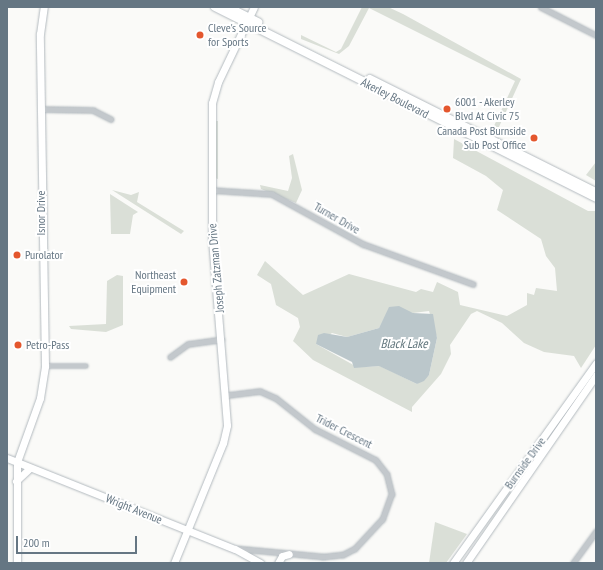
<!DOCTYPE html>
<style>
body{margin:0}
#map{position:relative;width:603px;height:570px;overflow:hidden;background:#fafaf8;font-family:"PT Sans Narrow",sans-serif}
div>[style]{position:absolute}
.green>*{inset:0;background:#dadfd7}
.water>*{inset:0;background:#bbc7cb}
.roads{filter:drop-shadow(0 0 1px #b3babf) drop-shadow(0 0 1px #b3babf)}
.street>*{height:4.5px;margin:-2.25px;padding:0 2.25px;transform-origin:2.25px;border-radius:2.25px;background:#c3c8cc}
.secondary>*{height:7px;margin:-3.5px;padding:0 3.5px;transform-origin:3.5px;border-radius:3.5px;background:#fff}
.primary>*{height:8px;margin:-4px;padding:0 4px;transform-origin:4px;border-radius:4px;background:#fff}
.dots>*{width:11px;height:11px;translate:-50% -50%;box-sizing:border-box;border:2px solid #fff;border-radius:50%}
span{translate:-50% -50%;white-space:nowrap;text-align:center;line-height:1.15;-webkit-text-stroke:4px #fff;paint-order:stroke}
.poi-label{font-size:12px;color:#657683}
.left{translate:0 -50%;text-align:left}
.right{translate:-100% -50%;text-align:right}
.street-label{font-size:12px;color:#657683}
.water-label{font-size:13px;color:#60757c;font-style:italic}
.frame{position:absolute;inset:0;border:8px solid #657683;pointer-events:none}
.scale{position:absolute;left:16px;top:536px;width:121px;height:18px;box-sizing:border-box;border:2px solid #657683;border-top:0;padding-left:5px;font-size:12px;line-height:14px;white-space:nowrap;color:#657683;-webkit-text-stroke:3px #fff;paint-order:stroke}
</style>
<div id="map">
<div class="green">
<div style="clip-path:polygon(362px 7px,388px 7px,403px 14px,521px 79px,498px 129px,493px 128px,515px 81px,369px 8px,349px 46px,339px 54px,301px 39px,301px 35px,336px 52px,341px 49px)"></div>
<div style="clip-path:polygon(214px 121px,218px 121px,218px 179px,215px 178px)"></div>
<div style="clip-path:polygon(evenodd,454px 139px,588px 211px,596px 211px,596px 345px,581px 368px,574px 356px,544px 352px,524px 343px,502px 323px,477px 311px,471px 314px,450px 345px,451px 354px,441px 374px,412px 407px,412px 412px,313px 360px,293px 341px,300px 327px,298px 318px,276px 305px,271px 284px,257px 275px,265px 261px,303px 295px,349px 274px,416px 292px,421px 289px,433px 292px,437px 282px,458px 292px,460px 305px,507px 316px,527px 305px,527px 293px,534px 295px,536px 288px,557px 291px,555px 268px,546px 256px,541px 239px,497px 210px,503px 190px,486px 176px,453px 158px,454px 139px,390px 307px,413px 313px,429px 311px,437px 338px,429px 375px,417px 384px,380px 366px,357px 367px,316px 344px,332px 333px,347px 337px,379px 328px,390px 307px)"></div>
<div style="clip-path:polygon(293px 154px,302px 190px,296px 203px,261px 189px,260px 185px,288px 191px,292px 178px,289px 156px)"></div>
<div style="clip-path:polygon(596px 162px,596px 181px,586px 175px)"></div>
<div style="clip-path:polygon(112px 190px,131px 195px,139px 192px,137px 202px,184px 231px,181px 234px)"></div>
<div style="clip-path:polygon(110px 194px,138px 212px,133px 215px,130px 234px,111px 234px)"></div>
<div style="clip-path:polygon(117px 275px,123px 276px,123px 325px,106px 332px,71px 329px,69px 326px,106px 324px,107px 281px)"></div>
<div style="clip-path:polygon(435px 522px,467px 534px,446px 563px,429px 563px)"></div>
</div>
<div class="water">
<div style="clip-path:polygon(399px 306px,413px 313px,433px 314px,437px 338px,429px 375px,424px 381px,417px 384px,379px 366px,354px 368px,352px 362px,316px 344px,318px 335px,324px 333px,347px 337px,379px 328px,389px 307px)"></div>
</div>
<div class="roads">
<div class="street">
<div style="left:541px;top:7px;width:62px;rotate:27deg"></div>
<div style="left:42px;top:109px;width:51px;rotate:1.1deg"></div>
<div style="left:93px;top:110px;width:20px;rotate:27deg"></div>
<div style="left:211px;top:190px;width:61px;rotate:3.8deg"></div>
<div style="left:272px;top:194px;width:104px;rotate:28.8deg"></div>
<div style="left:363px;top:244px;width:117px;rotate:20deg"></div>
<div style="left:170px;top:357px;width:22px;rotate:-36deg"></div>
<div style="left:188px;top:344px;width:34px;rotate:-8deg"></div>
<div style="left:45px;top:366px;width:41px"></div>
<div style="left:228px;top:395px;width:32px;rotate:-7deg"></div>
<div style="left:260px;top:391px;width:17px;rotate:24deg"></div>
<div style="left:276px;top:398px;width:50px;rotate:38.5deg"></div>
<div style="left:315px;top:429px;width:68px;rotate:26.9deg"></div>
<div style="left:376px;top:460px;width:18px;rotate:52deg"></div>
<div style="left:387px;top:474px;width:21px;rotate:76deg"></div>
<div style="left:392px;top:494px;width:27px;rotate:110deg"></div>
<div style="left:383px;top:519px;width:41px;rotate:133deg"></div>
<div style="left:355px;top:549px;width:13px;rotate:153deg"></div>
<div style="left:343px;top:555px;width:20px;rotate:174deg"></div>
<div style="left:323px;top:557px;width:85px;rotate:-174.6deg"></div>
<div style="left:573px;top:563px;width:39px;rotate:-54deg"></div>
</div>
<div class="secondary">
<div style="left:7px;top:458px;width:245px;rotate:21.8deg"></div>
<div style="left:235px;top:549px;width:29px;rotate:29deg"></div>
<div style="left:16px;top:481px;width:19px;rotate:-43deg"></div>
<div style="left:17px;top:563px;width:101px;rotate:-90deg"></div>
<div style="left:17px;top:462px;width:68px;rotate:-70.2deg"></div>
<div style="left:40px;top:398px;width:32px;rotate:-81deg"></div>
<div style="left:45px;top:366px;width:332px;rotate:-90.9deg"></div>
<div style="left:40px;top:34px;width:27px;rotate:-82deg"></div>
<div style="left:174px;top:563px;width:130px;rotate:-67.8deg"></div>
<div style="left:223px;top:443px;width:18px;rotate:-77deg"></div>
<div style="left:227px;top:425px;width:186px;rotate:-94.6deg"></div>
<div style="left:212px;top:240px;width:137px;rotate:-90deg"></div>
<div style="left:212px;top:103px;width:22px;rotate:-74deg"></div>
<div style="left:218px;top:82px;width:83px;rotate:-64.4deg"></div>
<div style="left:278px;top:563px;width:8px;rotate:-60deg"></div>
<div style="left:282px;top:556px;width:7px;rotate:-16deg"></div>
<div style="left:453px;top:563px;width:246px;rotate:-54.4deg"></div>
<div style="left:466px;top:563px;width:229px;rotate:-55.3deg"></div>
</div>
<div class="primary">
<div style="left:215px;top:7px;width:426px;rotate:26.6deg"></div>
<div style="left:228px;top:7px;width:34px;rotate:27deg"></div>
<div style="left:370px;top:79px;width:253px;rotate:26.6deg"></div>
</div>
</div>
<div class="dots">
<div style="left:200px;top:35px;background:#e4572e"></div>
<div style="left:447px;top:109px;background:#e4572e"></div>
<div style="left:534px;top:138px;background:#e4572e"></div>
<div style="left:17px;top:255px;background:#e4572e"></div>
<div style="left:184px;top:282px;background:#e4572e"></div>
<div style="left:18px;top:345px;background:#e4572e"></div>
</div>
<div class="poi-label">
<span class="left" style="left:208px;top:35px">Cleve's Source<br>for Sports</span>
<span class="left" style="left:455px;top:109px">6001 - Akerley<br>Blvd At Civic 75</span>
<span class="right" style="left:526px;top:138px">Canada Post Burnside<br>Sub Post Office</span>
<span class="left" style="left:25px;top:255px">Purolator</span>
<span class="right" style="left:176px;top:282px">Northeast<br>Equipment</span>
<span class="left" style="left:26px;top:345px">Petro-Pass</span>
</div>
<div class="street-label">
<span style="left:395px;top:98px;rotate:27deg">Akerley Boulevard</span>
<span style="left:41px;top:213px;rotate:-90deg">Isnor Drive</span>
<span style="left:337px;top:218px;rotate:30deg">Turner Drive</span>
<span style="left:216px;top:268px;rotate:-95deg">Joseph Zatzman Drive</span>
<span style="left:344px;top:431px;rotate:27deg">Trider Crescent</span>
<span style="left:525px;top:463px;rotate:-54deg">Burnside Drive</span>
<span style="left:134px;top:509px;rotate:22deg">Wright Avenue</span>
</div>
<div class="water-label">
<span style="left:404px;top:344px">Black Lake</span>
</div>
<div class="frame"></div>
<div class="scale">200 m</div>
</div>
